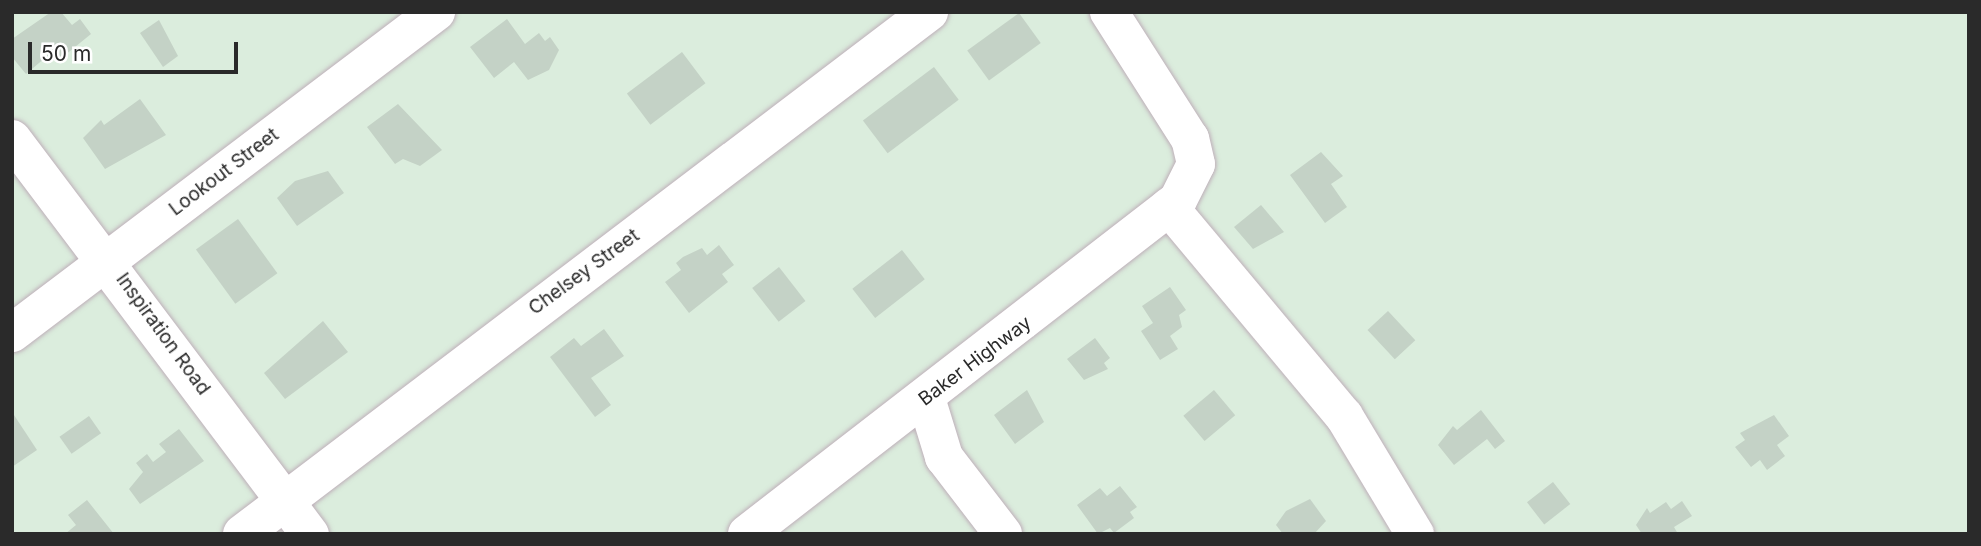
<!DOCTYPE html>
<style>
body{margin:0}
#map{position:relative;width:1981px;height:546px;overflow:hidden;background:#dbeddd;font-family:Inter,sans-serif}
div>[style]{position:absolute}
.building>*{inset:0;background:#c4d2c6;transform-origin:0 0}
.roads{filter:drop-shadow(0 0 2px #beafb9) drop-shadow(0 0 2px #beafb9)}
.minor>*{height:38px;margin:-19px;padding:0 19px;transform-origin:19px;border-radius:19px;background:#fff}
span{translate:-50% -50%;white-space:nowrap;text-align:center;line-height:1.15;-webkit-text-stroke:6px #fff;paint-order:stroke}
.street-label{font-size:19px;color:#2a2a2a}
.frame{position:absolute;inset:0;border:14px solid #2a2a2a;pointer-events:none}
.scale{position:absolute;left:28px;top:42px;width:210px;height:32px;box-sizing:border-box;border:4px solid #2a2a2a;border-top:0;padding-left:9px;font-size:21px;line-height:24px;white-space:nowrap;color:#2a2a2a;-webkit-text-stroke:5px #fff;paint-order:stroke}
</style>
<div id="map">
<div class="building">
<div style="clip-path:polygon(51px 12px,61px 12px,72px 25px,80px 19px,91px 34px,59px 60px,52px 52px,26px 74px,12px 57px,12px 39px)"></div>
<div style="left:1019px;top:13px;width:37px;height:64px;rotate:54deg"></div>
<div style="clip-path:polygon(507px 19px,525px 44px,539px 33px,545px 41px,550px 37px,559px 50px,549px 70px,528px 80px,514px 62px,494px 78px,470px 47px)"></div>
<div style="clip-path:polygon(159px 20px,178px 56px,163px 67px,140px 33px)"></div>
<div style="left:682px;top:52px;width:39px;height:69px;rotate:53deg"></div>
<div style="left:934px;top:67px;width:41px;height:89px;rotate:53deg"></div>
<div style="clip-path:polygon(140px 99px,166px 135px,105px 169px,83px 138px,101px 120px,104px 125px)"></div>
<div style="clip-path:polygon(398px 104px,442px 150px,420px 166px,403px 159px,395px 164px,367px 127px)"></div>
<div style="clip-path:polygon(1321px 152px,1343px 176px,1331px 184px,1347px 207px,1325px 223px,1290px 175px)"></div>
<div style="clip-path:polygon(328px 171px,344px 193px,297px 226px,277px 198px,295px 181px)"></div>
<div style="clip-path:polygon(1261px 205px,1284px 232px,1253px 249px,1234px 227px)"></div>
<div style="left:238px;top:219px;width:67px;height:52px;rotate:54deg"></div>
<div style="clip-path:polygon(719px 245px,734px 265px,722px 274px,728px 282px,689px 313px,665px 282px,681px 270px,676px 263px,683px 257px,702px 248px,707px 255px)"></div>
<div style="left:902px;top:250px;width:37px;height:63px;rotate:52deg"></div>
<div style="left:779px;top:267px;width:43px;height:34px;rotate:52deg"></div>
<div style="clip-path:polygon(1170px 287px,1186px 310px,1179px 315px,1182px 327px,1170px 336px,1178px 349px,1160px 360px,1141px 331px,1153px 323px,1142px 306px)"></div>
<div style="left:1388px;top:311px;width:40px;height:28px;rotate:47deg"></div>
<div style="clip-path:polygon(323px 321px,348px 352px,285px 399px,264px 373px)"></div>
<div style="clip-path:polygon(604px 329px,624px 356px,591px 378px,611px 405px,595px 417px,550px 357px,574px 338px,581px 346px)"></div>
<div style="clip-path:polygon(1095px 338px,1110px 358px,1104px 363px,1108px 369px,1084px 380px,1067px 359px)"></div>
<div style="clip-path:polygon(1027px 390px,1044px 422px,1015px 444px,994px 415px)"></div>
<div style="left:1214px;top:390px;width:33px;height:40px;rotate:50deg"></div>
<div style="clip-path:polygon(1481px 410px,1505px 441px,1495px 449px,1487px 439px,1454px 465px,1438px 445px,1453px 426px,1457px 430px)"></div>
<div style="clip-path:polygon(12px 412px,37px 450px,12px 467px)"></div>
<div style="clip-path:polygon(1774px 415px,1789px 436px,1777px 445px,1785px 456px,1767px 470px,1760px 460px,1751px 467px,1735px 447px,1745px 440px,1740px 433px)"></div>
<div style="left:89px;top:416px;width:21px;height:36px;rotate:55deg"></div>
<div style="clip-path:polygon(179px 429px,204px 461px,140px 504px,129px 489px,143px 472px,136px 463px,147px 454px,153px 462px,166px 452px,159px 444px)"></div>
<div style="left:1553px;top:482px;width:28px;height:33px;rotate:52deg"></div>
<div style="clip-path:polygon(1120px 486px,1137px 507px,1130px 512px,1134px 518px,1114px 533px,1110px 528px,1098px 534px,1077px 505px,1100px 488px,1107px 496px)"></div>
<div style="clip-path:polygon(1310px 499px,1326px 521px,1314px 534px,1283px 534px,1276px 525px,1286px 511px)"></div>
<div style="clip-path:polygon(87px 500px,114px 534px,65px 534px,76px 525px,68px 515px)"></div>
<div style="clip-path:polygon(1682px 501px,1692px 516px,1674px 527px,1678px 534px,1642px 534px,1636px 525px,1647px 508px,1650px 513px,1666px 502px,1671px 509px)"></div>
</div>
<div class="roads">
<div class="minor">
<div style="left:12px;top:139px;width:495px;rotate:53deg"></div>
<div style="left:1169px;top:207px;width:273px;rotate:50.1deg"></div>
<div style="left:1344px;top:416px;width:138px;rotate:59deg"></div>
<div style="left:12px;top:333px;width:532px;rotate:-37.13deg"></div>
<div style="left:926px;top:398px;width:62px;rotate:73deg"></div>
<div style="left:944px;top:457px;width:97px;rotate:52.5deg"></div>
<div style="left:242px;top:534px;width:863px;rotate:-37.23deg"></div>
<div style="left:747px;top:534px;width:545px;rotate:-37.77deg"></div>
<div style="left:1178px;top:200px;width:40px;rotate:-63.4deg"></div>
<div style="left:1196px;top:164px;width:26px;rotate:-103deg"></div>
<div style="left:1190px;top:139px;width:151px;rotate:-122.5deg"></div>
</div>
</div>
<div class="street-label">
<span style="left:224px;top:172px;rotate:-37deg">Lookout Street</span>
<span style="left:584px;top:272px;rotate:-36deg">Chelsey Street</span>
<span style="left:163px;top:334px;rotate:54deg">Inspiration Road</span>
<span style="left:975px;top:361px;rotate:-37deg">Baker Highway</span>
</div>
<div class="frame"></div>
<div class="scale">50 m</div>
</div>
